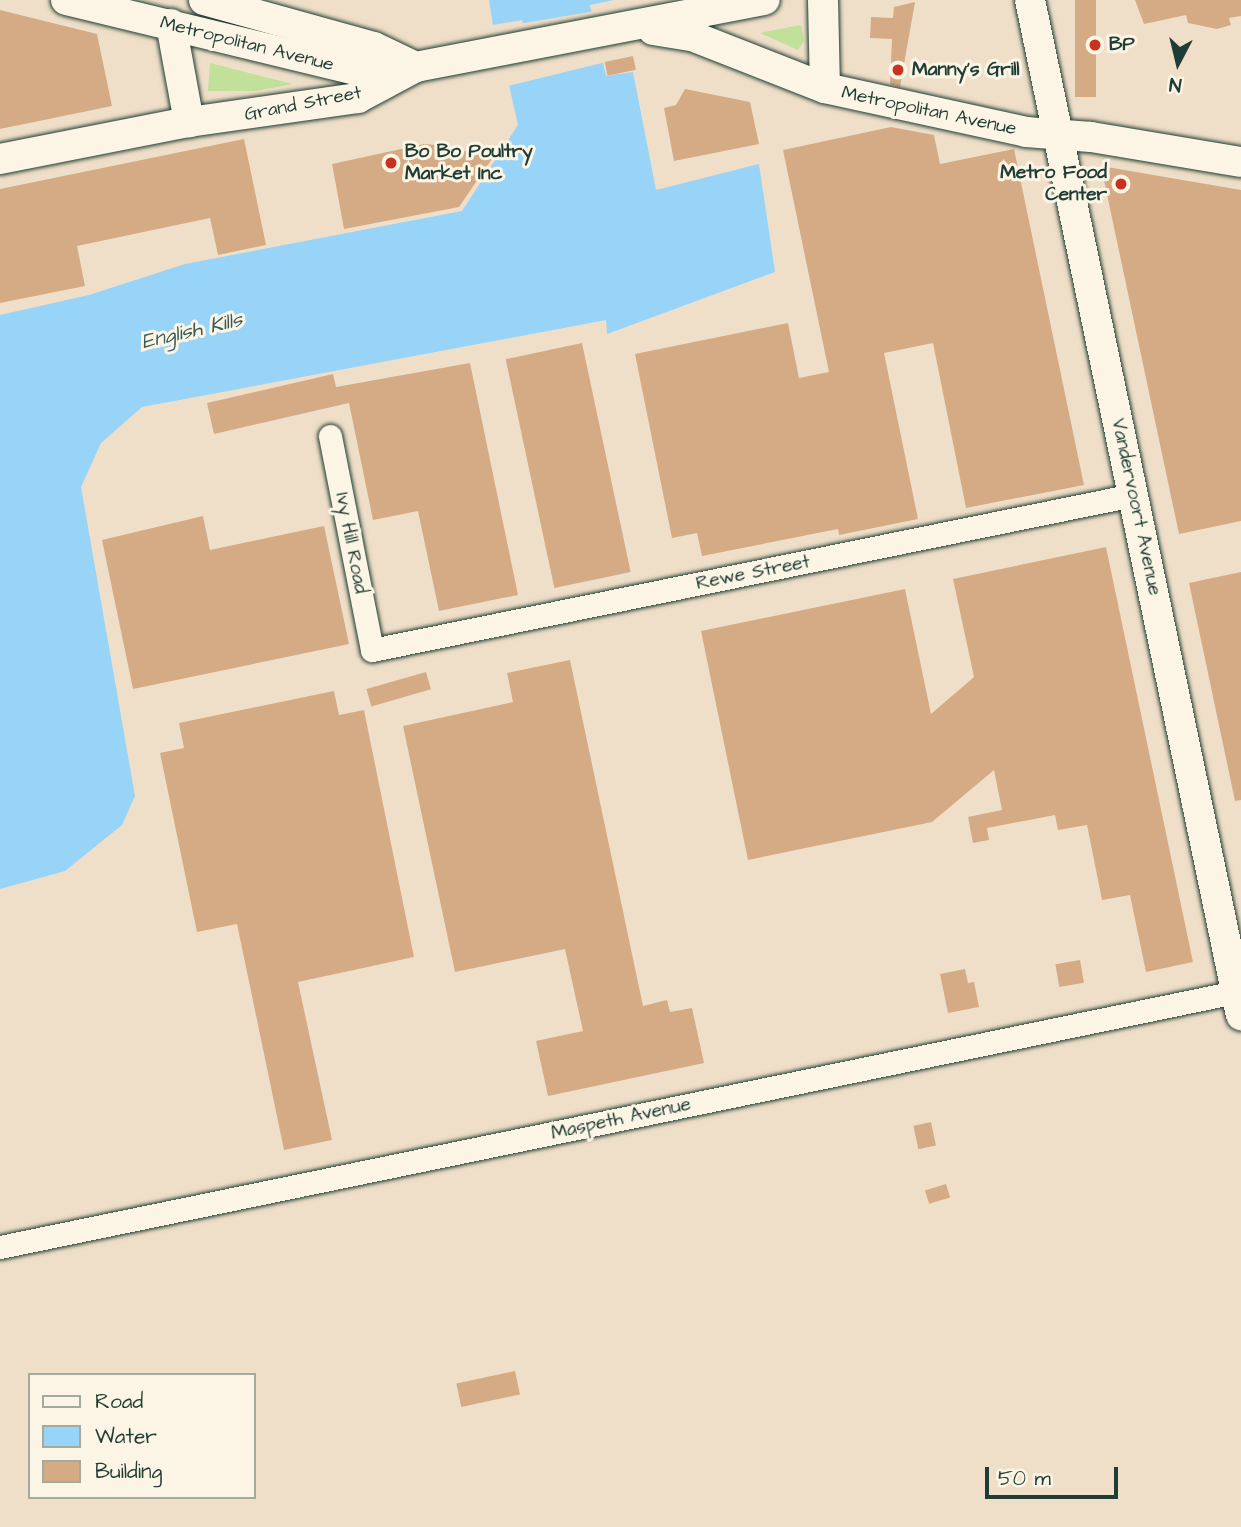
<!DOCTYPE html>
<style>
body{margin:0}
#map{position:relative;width:1241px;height:1527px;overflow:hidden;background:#f0dfc8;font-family:"Architects Daughter",sans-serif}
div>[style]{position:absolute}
.green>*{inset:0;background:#c1e099}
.water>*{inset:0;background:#98d3f8}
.pier>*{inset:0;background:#f0dfc8}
.building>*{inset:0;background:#d5ab86;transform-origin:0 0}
.roads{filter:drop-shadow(0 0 2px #1f3d34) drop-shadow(0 0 2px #1f3d34)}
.minor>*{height:23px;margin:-11.5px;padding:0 11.5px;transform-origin:11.5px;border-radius:11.5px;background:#fcf5e5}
.major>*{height:30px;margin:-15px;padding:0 15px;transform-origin:15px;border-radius:15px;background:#fcf5e5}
.dots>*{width:19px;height:19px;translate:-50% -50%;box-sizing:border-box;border:4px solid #fcf5e5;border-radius:50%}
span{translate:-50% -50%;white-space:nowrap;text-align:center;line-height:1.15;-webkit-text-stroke:6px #fcf5e5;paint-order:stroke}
.street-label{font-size:19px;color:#1f3d34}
.poi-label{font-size:19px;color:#1f3d34;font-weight:700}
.left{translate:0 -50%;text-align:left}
.right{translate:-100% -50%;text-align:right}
.water-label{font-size:21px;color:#375b5b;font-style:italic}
.legend{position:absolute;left:28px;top:1373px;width:228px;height:126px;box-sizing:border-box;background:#fcf5e5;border:2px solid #a4ab9e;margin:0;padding:9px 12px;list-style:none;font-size:21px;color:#1f3d34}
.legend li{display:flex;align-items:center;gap:14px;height:35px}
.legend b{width:35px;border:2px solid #a4ab9e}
.north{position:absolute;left:1143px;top:28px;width:70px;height:70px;-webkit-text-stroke:5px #fcf5e5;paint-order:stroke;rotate:187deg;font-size:19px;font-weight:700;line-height:28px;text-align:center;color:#1f3d34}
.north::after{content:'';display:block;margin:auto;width:24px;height:32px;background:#1f3d34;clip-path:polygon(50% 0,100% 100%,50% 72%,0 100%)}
.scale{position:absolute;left:985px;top:1467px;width:133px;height:32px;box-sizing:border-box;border:4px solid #1f3d34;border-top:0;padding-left:9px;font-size:21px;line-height:24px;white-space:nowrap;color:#1f3d34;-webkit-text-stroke:5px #fcf5e5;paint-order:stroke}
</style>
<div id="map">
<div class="green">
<div style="clip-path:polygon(801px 25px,804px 41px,798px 50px,760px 33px)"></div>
<div style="clip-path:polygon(210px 63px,293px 84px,255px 91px,208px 91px)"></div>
</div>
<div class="water">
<div style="clip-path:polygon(489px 0,614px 0,590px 5px,606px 76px,633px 72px,656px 190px,759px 164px,775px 272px,607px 334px,606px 320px,142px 407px,101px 443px,81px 487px,135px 796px,122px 825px,65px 871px,0 889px,0 315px,89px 295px,185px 264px,462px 211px,518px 125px,509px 85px,535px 77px,522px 20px,493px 25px)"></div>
</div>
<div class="pier">
<div style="clip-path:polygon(595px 11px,606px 62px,508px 86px,507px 81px,531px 75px,519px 24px,507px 26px)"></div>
</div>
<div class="building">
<div style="left:1075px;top:0;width:21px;height:97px"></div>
<div style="clip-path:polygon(1135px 0,1241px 0,1241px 16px,1229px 18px,1231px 25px,1217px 29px,1188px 23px,1186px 15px,1144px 24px)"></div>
<div style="clip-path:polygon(915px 2px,900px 87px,890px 84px,892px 39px,870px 38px,871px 17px,893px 18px,894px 7px)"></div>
<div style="clip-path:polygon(0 10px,97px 34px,112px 106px,0 129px)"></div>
<div style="left:633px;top:56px;width:14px;height:29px;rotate:78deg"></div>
<div style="clip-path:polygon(685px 89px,750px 102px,759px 144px,674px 161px,664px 108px,676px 105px)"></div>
<div style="clip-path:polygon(891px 127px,934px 135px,940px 164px,1014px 149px,1084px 485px,966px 508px,933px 343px,884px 353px,918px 519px,839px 535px,838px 529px,702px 556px,697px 533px,672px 538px,635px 354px,788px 323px,799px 378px,829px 372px,783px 150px)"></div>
<div style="clip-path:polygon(244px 139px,266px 245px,218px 255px,210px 218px,77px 246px,85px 286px,0 303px,0 189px)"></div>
<div style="clip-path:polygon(424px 144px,436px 145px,439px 156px,502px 144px,459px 207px,344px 229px,332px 164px)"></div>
<div style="clip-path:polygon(1101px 166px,1241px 190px,1241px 521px,1179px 534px)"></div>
<div style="left:582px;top:343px;width:234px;height:78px;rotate:78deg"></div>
<div style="clip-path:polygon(470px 363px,518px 595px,439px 611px,418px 511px,373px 520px,349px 403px,214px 434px,207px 403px,333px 374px,336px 387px)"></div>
<div style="clip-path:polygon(203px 516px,210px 550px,324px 526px,349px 644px,133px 689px,102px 540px)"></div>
<div style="clip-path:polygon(1106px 547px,1193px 962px,1146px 972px,1130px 895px,1102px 900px,1087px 825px,1058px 830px,1055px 815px,987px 828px,989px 840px,973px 843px,968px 817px,1002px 810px,994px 770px,932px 822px,748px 860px,701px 631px,905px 589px,931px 714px,974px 677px,953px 579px)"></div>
<div style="clip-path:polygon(1241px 572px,1241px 800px,1235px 801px,1189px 583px)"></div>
<div style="clip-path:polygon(570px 660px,643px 1006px,667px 1000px,670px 1012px,692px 1008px,704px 1063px,548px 1096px,536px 1041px,583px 1031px,565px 949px,455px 972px,403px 726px,513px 702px,507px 673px)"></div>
<div style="left:426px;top:672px;width:18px;height:62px;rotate:74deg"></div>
<div style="clip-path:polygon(334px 691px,339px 715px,364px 710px,414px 957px,298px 982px,332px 1140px,284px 1150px,237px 924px,197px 932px,160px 753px,184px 748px,179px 723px)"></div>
<div style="left:1080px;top:960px;width:23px;height:25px;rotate:80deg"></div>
<div style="clip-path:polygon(965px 969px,968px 983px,974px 982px,979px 1007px,948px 1013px,940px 974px)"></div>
<div style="left:931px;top:1122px;width:24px;height:18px;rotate:78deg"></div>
<div style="left:946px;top:1184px;width:14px;height:22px;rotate:73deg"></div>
<div style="left:515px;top:1371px;width:24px;height:60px;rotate:78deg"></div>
</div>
<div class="roads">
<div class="minor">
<div style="left:330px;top:436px;width:218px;rotate:78.9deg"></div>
<div style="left:372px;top:650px;width:777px;rotate:-11.51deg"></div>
<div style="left:0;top:1247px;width:1267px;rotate:-11.66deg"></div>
</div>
<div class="major">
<div style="left:66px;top:0;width:306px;rotate:13.6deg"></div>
<div style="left:363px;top:72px;width:39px;rotate:-3deg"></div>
<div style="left:204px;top:0;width:176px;rotate:15.5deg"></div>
<div style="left:374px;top:47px;width:47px;rotate:25.5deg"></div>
<div style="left:823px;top:0;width:88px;rotate:88.7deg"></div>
<div style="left:1030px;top:0;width:1037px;rotate:78.26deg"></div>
<div style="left:171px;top:24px;width:100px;rotate:79.6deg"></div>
<div style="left:653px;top:30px;width:39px;rotate:9deg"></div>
<div style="left:692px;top:36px;width:143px;rotate:21.4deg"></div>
<div style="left:825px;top:88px;width:206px;rotate:12.3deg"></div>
<div style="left:1026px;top:132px;width:65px;rotate:4.4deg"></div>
<div style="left:1091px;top:137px;width:152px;rotate:9.5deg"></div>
<div style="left:0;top:159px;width:193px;rotate:-11.1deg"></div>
<div style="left:189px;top:122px;width:171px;rotate:-8.1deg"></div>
<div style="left:358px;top:98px;width:66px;rotate:-28.1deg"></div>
<div style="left:416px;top:67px;width:355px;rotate:-10.9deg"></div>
</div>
</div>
<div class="dots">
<div style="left:1095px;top:45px;background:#c8321e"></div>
<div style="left:898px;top:70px;background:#c8321e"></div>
<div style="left:391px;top:163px;background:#c8321e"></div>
<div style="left:1121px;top:184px;background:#c8321e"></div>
</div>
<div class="street-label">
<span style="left:247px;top:44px;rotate:14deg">Metropolitan Avenue</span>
<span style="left:303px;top:104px;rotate:-11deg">Grand Street</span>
<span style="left:929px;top:111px;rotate:12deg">Metropolitan Avenue</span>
<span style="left:1136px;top:507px;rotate:78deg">Vandervoort Avenue</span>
<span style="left:351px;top:543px;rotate:79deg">Ivy Hill Road</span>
<span style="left:753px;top:573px;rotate:-11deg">Rewe Street</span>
<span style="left:621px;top:1119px;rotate:-12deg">Maspeth Avenue</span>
</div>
<div class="poi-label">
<span class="left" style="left:1109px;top:45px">BP</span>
<span class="left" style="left:912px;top:70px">Manny's Grill</span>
<span class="left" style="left:405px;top:163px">Bo Bo Poultry<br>Market Inc</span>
<span class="right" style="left:1107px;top:184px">Metro Food<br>Center</span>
</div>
<div class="water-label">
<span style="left:192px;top:331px;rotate:-13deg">English Kills</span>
</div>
<ul class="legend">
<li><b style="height:9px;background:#fcf5e5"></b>Road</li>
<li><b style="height:19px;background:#98d3f8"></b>Water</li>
<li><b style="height:19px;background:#d5ab86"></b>Building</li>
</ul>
<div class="north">N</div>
<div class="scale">50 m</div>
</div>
